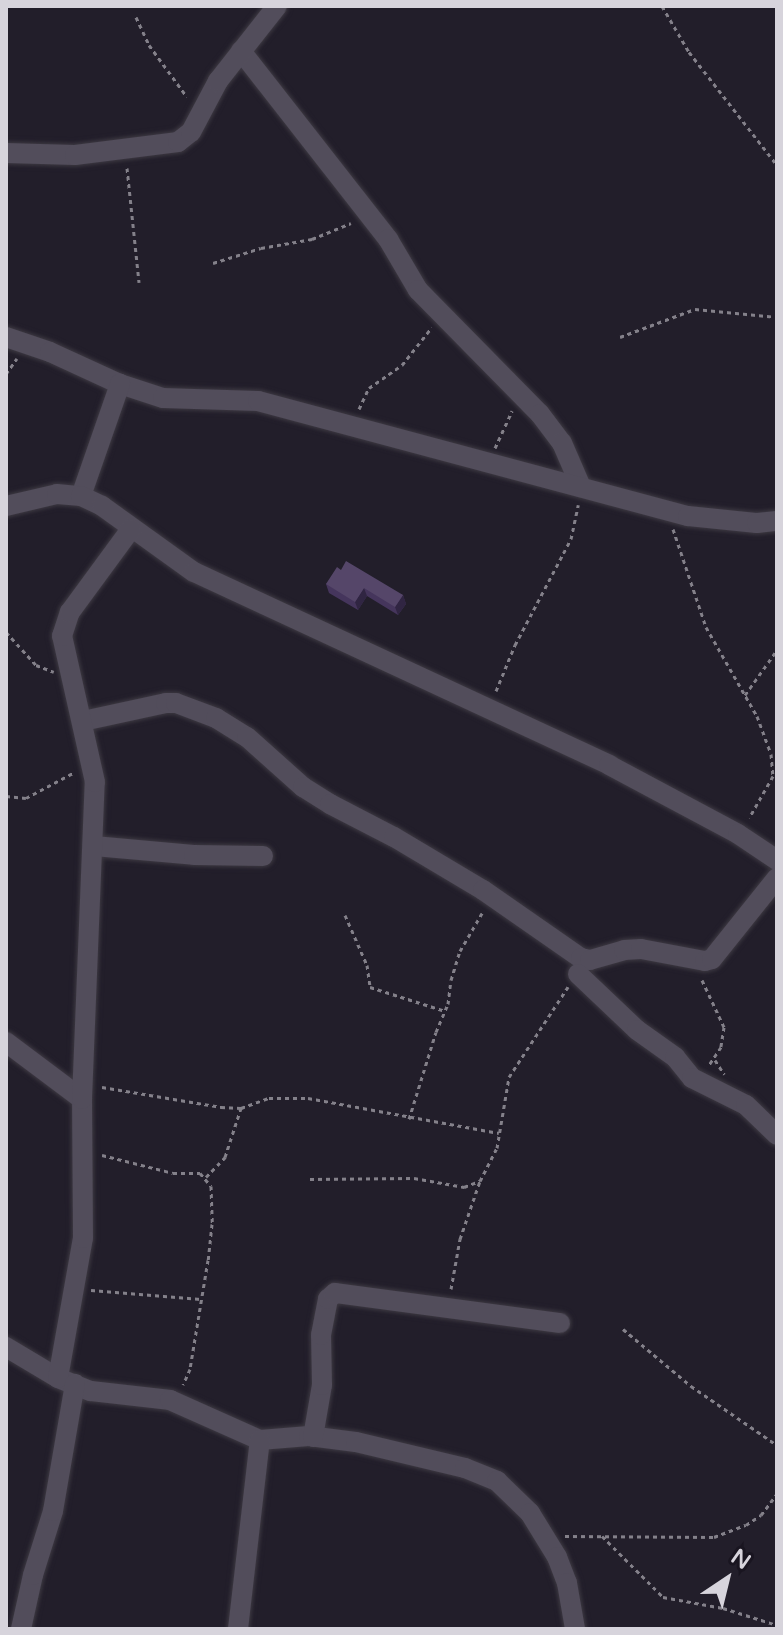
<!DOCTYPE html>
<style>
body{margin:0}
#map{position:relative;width:783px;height:1635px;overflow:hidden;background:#221e2a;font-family:"Varela Round",sans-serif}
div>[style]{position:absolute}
.path>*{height:3px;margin-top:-1.5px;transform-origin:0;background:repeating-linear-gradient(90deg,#84818a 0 4px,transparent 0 8px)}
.roads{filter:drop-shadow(0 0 2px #3d3942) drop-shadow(0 0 2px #3d3942)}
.street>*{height:20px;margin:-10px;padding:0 10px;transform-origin:10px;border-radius:10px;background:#524d5b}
.wall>*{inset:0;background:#45355c}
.shaded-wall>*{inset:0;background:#302542}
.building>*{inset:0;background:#554669}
span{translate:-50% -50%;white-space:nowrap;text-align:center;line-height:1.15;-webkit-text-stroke:7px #191520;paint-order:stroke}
.frame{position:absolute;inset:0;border:8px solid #d7d4dc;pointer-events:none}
.north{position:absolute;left:687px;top:1539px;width:80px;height:80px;-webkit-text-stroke:6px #191520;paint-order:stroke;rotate:35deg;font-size:22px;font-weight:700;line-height:32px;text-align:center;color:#d7d4dc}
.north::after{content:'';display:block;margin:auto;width:28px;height:36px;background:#d7d4dc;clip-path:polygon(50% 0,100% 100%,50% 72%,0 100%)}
</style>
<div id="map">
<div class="path">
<div style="left:662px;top:6px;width:53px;rotate:59.6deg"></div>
<div style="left:689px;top:52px;width:143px;rotate:52.1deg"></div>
<div style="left:136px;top:17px;width:31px;rotate:65deg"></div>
<div style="left:149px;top:45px;width:64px;rotate:53.8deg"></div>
<div style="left:127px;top:168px;width:115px;rotate:84deg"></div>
<div style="left:213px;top:263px;width:50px;rotate:-17.4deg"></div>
<div style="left:261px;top:248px;width:52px;rotate:-10deg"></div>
<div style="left:312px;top:239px;width:42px;rotate:-22.3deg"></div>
<div style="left:620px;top:337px;width:80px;rotate:-20.5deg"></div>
<div style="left:695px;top:309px;width:82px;rotate:5.6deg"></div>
<div style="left:6px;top:374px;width:19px;rotate:-55deg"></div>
<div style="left:359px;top:409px;width:23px;rotate:-65deg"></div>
<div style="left:369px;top:388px;width:40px;rotate:-34.9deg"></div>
<div style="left:402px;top:365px;width:48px;rotate:-51.7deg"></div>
<div style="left:495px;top:448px;width:41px;rotate:-65.3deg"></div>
<div style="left:673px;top:529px;width:103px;rotate:71.4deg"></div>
<div style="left:706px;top:627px;width:103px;rotate:60.2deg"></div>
<div style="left:757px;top:716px;width:40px;rotate:69.8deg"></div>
<div style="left:771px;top:754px;width:22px;rotate:85deg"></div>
<div style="left:773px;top:776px;width:48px;rotate:119.7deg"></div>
<div style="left:6px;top:632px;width:45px;rotate:47.7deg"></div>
<div style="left:36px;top:665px;width:19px;rotate:21deg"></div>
<div style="left:496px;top:691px;width:50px;rotate:-67.6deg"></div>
<div style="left:515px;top:645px;width:120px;rotate:-62.2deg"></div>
<div style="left:571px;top:539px;width:35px;rotate:-78deg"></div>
<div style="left:745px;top:695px;width:55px;rotate:-54.6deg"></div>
<div style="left:6px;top:796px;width:20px;rotate:6deg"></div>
<div style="left:26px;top:798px;width:55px;rotate:-28deg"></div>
<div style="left:345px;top:915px;width:55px;rotate:66.3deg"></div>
<div style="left:367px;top:965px;width:22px;rotate:82deg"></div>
<div style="left:370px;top:987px;width:79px;rotate:17.7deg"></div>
<div style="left:702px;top:980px;width:52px;rotate:64.9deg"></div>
<div style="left:724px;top:1027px;width:20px;rotate:99deg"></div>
<div style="left:721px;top:1047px;width:23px;rotate:124deg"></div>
<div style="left:715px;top:1060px;width:17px;rotate:57deg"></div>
<div style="left:102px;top:1087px;width:121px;rotate:9.5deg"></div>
<div style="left:221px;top:1107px;width:20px;rotate:3deg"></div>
<div style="left:241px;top:1108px;width:30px;rotate:-20deg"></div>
<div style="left:269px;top:1098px;width:39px"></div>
<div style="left:308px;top:1098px;width:194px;rotate:10.4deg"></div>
<div style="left:409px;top:1119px;width:91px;rotate:-72.8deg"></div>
<div style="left:436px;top:1032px;width:30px;rotate:-67deg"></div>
<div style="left:448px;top:1004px;width:24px;rotate:-83deg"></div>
<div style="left:451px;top:980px;width:30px;rotate:-73deg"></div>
<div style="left:460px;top:951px;width:44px;rotate:-59.9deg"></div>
<div style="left:102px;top:1155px;width:73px;rotate:14.2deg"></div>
<div style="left:173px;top:1173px;width:27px"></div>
<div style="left:200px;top:1173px;width:17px;rotate:50deg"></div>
<div style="left:211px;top:1186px;width:38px;rotate:88deg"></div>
<div style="left:212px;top:1224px;width:36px;rotate:96deg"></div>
<div style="left:208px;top:1260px;width:110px;rotate:99.4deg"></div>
<div style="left:190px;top:1369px;width:17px;rotate:114deg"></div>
<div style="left:206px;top:1177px;width:28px;rotate:-46deg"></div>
<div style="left:225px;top:1157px;width:52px;rotate:-71.9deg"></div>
<div style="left:310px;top:1179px;width:104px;rotate:-0.6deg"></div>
<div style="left:414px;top:1178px;width:51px;rotate:10.2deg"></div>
<div style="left:464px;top:1187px;width:17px;rotate:-21deg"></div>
<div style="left:480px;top:1181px;width:37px;rotate:-63deg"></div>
<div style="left:497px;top:1148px;width:72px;rotate:-80.4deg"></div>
<div style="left:509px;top:1077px;width:108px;rotate:-56.8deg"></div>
<div style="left:451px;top:1289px;width:51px;rotate:-79.8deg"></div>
<div style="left:460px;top:1239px;width:61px;rotate:-71deg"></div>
<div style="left:91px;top:1290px;width:110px;rotate:4.7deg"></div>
<div style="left:623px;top:1329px;width:89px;rotate:40deg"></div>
<div style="left:691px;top:1386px;width:104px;rotate:34.5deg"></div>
<div style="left:565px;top:1536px;width:149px;rotate:0.4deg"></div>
<div style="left:714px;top:1537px;width:34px;rotate:-21deg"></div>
<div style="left:746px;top:1525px;width:18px;rotate:-34deg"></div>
<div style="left:761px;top:1515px;width:26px;rotate:-53deg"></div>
<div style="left:602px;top:1536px;width:86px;rotate:45deg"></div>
<div style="left:663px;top:1597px;width:61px;rotate:10.4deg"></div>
<div style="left:723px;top:1608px;width:57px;rotate:17.5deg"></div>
</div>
<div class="roads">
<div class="street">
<div style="left:241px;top:51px;width:239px;rotate:52deg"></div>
<div style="left:388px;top:239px;width:59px;rotate:59.5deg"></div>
<div style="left:418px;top:290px;width:174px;rotate:45.5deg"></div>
<div style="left:540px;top:414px;width:36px;rotate:53deg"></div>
<div style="left:562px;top:443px;width:48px;rotate:66.6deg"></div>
<div style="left:6px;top:153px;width:69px;rotate:1.7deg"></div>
<div style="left:75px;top:155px;width:104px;rotate:-7.2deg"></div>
<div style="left:178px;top:142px;width:16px;rotate:-38deg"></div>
<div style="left:191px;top:132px;width:58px;rotate:-62.1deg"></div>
<div style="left:218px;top:81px;width:95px;rotate:-51.8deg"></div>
<div style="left:6px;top:337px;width:46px;rotate:18.8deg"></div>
<div style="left:50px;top:352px;width:77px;rotate:24.6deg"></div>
<div style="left:120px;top:384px;width:45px;rotate:18deg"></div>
<div style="left:163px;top:398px;width:95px;rotate:1.8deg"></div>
<div style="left:258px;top:401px;width:445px;rotate:15deg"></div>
<div style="left:688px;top:516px;width:69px;rotate:5.8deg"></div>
<div style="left:757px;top:523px;width:20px;rotate:-6deg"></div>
<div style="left:81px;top:496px;width:119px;rotate:-70.8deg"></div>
<div style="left:6px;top:506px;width:52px;rotate:-13.2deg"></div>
<div style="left:57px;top:494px;width:24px;rotate:5deg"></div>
<div style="left:81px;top:496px;width:23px;rotate:25deg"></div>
<div style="left:102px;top:506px;width:113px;rotate:35.7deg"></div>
<div style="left:194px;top:572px;width:458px;rotate:24.9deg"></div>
<div style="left:609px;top:765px;width:146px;rotate:28.1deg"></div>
<div style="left:738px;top:834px;width:47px;rotate:33.7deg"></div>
<div style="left:83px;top:721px;width:85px;rotate:-12.2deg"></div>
<div style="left:166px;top:703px;width:10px"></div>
<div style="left:176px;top:703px;width:43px;rotate:20.6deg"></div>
<div style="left:216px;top:718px;width:36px;rotate:32deg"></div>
<div style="left:247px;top:737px;width:75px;rotate:41.8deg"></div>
<div style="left:303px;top:787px;width:32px;rotate:32deg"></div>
<div style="left:330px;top:804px;width:72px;rotate:27.3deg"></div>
<div style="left:394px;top:837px;width:104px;rotate:30.8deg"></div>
<div style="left:483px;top:890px;width:119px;rotate:34.8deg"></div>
<div style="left:581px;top:958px;width:9px;rotate:13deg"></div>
<div style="left:590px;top:960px;width:35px;rotate:-16deg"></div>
<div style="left:624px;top:950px;width:17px;rotate:-3deg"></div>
<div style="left:641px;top:949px;width:65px;rotate:10.6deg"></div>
<div style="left:705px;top:961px;width:7px;rotate:-16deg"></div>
<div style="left:712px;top:959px;width:104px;rotate:-51.3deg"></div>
<div style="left:94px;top:846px;width:100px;rotate:5.1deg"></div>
<div style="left:194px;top:855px;width:69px;rotate:0.8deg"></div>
<div style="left:578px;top:974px;width:81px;rotate:43.5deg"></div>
<div style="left:637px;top:1030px;width:47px;rotate:35.4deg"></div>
<div style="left:675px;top:1057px;width:27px;rotate:51deg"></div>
<div style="left:692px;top:1078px;width:60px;rotate:26.6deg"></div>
<div style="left:746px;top:1105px;width:43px;rotate:44.1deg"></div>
<div style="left:6px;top:1042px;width:95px;rotate:36.9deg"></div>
<div style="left:6px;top:1347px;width:61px;rotate:30.8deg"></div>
<div style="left:58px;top:1378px;width:35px;rotate:22deg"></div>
<div style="left:91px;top:1391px;width:80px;rotate:6.5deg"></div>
<div style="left:170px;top:1400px;width:98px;rotate:24deg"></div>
<div style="left:260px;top:1440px;width:49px;rotate:-4.7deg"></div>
<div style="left:309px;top:1436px;width:47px;rotate:7.3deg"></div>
<div style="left:356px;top:1442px;width:112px;rotate:13.4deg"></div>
<div style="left:465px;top:1468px;width:35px;rotate:22deg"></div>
<div style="left:497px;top:1481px;width:46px;rotate:44.1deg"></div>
<div style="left:530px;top:1513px;width:52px;rotate:58.5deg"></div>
<div style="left:557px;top:1557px;width:28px;rotate:69deg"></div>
<div style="left:567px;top:1583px;width:47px;rotate:80.1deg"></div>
<div style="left:58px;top:1378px;width:142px;rotate:-79.9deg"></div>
<div style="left:83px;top:1238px;width:139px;rotate:-90.4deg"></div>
<div style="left:82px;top:1099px;width:317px;rotate:-87.7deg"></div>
<div style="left:95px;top:782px;width:150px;rotate:-102.7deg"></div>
<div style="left:62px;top:636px;width:25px;rotate:-72deg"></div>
<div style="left:70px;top:612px;width:103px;rotate:-53.7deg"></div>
<div style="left:313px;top:1437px;width:53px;rotate:-80.2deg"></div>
<div style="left:322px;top:1385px;width:50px;rotate:-91.1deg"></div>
<div style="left:321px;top:1335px;width:37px;rotate:-79deg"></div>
<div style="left:328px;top:1299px;width:9px;rotate:-41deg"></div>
<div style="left:335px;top:1293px;width:227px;rotate:7.6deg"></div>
<div style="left:21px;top:1629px;width:55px;rotate:-77.5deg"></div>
<div style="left:33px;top:1575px;width:67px;rotate:-72.6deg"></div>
<div style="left:53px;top:1511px;width:129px;rotate:-80.2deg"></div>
<div style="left:238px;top:1629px;width:190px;rotate:-83.4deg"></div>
</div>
</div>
<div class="wall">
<div style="clip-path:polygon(341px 570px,403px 595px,406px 604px,398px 615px,367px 596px,358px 610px,329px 593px,326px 584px)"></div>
</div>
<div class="shaded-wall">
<div style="clip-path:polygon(364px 588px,367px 596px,358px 610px,355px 602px)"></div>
<div style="clip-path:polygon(403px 595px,406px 604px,398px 615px,395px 607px)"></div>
</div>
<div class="building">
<div style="clip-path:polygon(346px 561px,403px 595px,395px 607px,364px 588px,355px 602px,326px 584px,337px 567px,341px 570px)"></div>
</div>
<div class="frame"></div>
<div class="north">N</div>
</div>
